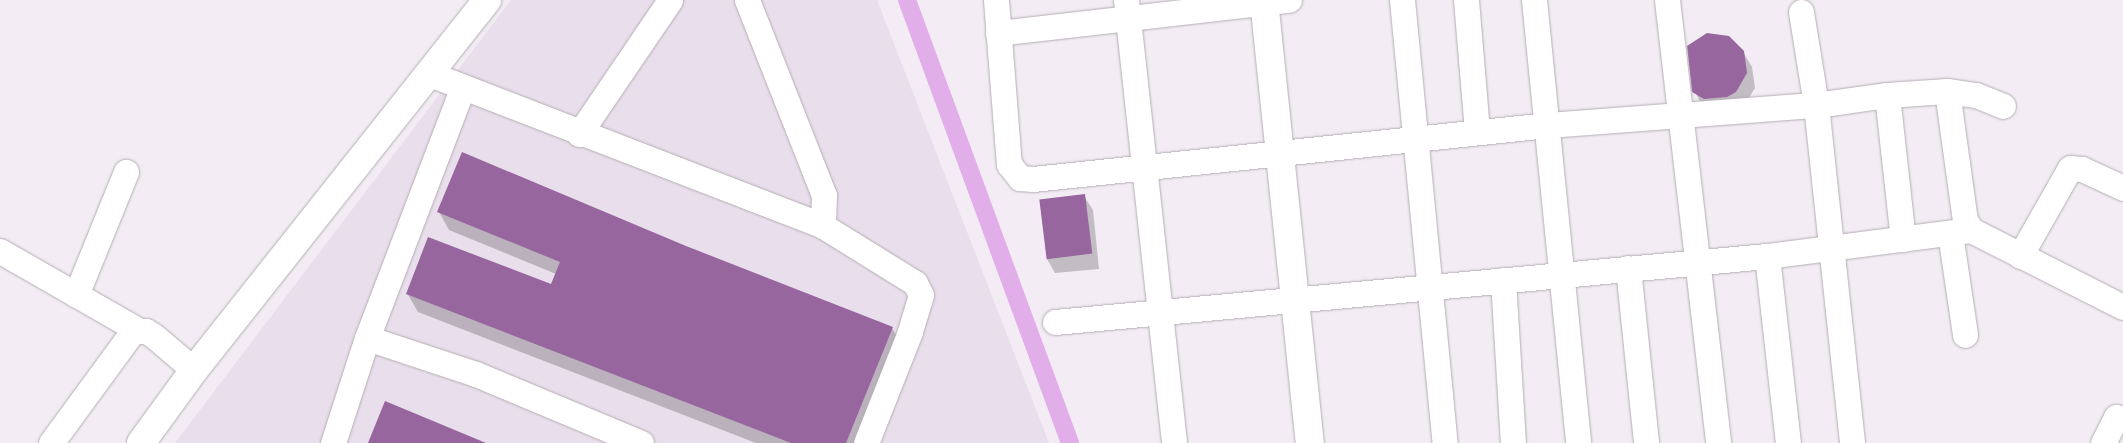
<!DOCTYPE html>
<style>
body{margin:0}
#map{position:relative;width:2123px;height:443px;overflow:hidden;background:#f3ecf4;font-family:Helvetica,sans-serif}
div>[style]{position:absolute}
.built>*{inset:0;background:#e9deeb}
.shadow>*{inset:0;background:#0003}
.canal>*{height:18px;margin:-9px;padding:0 9px;transform-origin:9px;border-radius:9px;background:#e2aee9}
.building>*{inset:0;background:#97669e;transform-origin:0 0}
.roads{filter:drop-shadow(0 0 1px #b4adb4) drop-shadow(0 0 1px #b4adb4)}
.minor>*{height:25px;margin:-12.5px;padding:0 12.5px;transform-origin:12.5px;border-radius:12.5px;background:#fff}
.major>*{height:28px;margin:-14px;padding:0 14px;transform-origin:14px;border-radius:14px;background:#fff}
span{translate:-50% -50%;white-space:nowrap;text-align:center;line-height:1.15;-webkit-text-stroke:5px #fefbfe;paint-order:stroke}
</style>
<div id="map">
<div class="built">
<div style="clip-path:polygon(511px 0,877px 0,1049px 443px,175px 443px)"></div>
</div>
<div class="shadow">
<div style="clip-path:polygon(1743px 52px,1752px 67px,1755px 88px,1744px 106px,1704px 109px,1696px 94px)"></div>
<div style="clip-path:polygon(1084px 196px,1093px 210px,1099px 269px,1055px 273px,1047px 259px,1040px 201px)"></div>
<div style="clip-path:polygon(439px 212px,686px 247px,892px 328px,903px 346px,864px 443px,756px 443px,418px 312px,407px 293px,551px 286px,556px 274px,449px 230px)"></div>
</div>
<div class="canal">
<div style="left:907px;top:0;width:472px;rotate:69.8deg"></div>
</div>
<div class="building">
<div style="clip-path:polygon(1707px 33px,1729px 36px,1744px 51px,1747px 73px,1736px 92px,1727px 97px,1704px 99px,1692px 92px,1687px 46px)"></div>
<div style="clip-path:polygon(462px 152px,686px 246px,893px 327px,846px 443px,791px 443px,406px 294px,428px 237px,551px 284px,560px 262px,437px 212px)"></div>
<div style="left:1085px;top:194px;width:60px;height:46px;rotate:83deg"></div>
<div style="clip-path:polygon(385px 401px,486px 443px,368px 443px)"></div>
</div>
<div class="roads">
<div class="minor">
<div style="left:747px;top:0;width:210px;rotate:68.5deg"></div>
<div style="left:824px;top:195px;width:31px;rotate:92deg"></div>
<div style="left:996px;top:0;width:165px;rotate:85.5deg"></div>
<div style="left:1009px;top:164px;width:18px;rotate:52deg"></div>
<div style="left:1020px;top:178px;width:13px;rotate:4deg"></div>
<div style="left:1033px;top:179px;width:518px;rotate:-5.99deg"></div>
<div style="left:1548px;top:125px;width:269px;rotate:-4.3deg"></div>
<div style="left:1816px;top:105px;width:72px;rotate:-8deg"></div>
<div style="left:1887px;top:95px;width:60px;rotate:-3.8deg"></div>
<div style="left:1947px;top:91px;width:29px;rotate:8deg"></div>
<div style="left:1976px;top:95px;width:29px;rotate:22deg"></div>
<div style="left:1126px;top:0;width:446px;rotate:83.8deg"></div>
<div style="left:1402px;top:0;width:445px;rotate:84.5deg"></div>
<div style="left:1466px;top:0;width:131px;rotate:85.2deg"></div>
<div style="left:1534px;top:0;width:445px;rotate:84.3deg"></div>
<div style="left:1667px;top:0;width:446px;rotate:83.4deg"></div>
<div style="left:1801px;top:12px;width:94px;rotate:80.8deg"></div>
<div style="left:1816px;top:105px;width:340px;rotate:83.9deg"></div>
<div style="left:998px;top:33px;width:293px;rotate:-6.5deg"></div>
<div style="left:430px;top:74px;width:421px;rotate:21.1deg"></div>
<div style="left:823px;top:226px;width:108px;rotate:31.8deg"></div>
<div style="left:915px;top:283px;width:13px;rotate:63deg"></div>
<div style="left:921px;top:295px;width:39px;rotate:107deg"></div>
<div style="left:910px;top:332px;width:119px;rotate:111.6deg"></div>
<div style="left:1947px;top:91px;width:130px;rotate:82.1deg"></div>
<div style="left:1965px;top:220px;width:12px;rotate:59deg"></div>
<div style="left:1971px;top:230px;width:170px;rotate:26.9deg"></div>
<div style="left:1887px;top:95px;width:145px;rotate:83.7deg"></div>
<div style="left:579px;top:134px;width:162px;rotate:-55.8deg"></div>
<div style="left:1950px;top:233px;width:103px;rotate:81.6deg"></div>
<div style="left:0;top:251px;width:159px;rotate:29.8deg"></div>
<div style="left:1767px;top:256px;width:188px;rotate:83.6deg"></div>
<div style="left:2020px;top:256px;width:101px;rotate:-60.4deg"></div>
<div style="left:2070px;top:168px;width:12px;rotate:5deg"></div>
<div style="left:2082px;top:169px;width:45px;rotate:24.9deg"></div>
<div style="left:1628px;top:268px;width:176px;rotate:84.1deg"></div>
<div style="left:1503px;top:280px;width:163px;rotate:86.5deg"></div>
<div style="left:76px;top:295px;width:133px;rotate:-67.9deg"></div>
<div style="left:1055px;top:322px;width:715px;rotate:-5.3deg"></div>
<div style="left:1767px;top:256px;width:206px;rotate:-7.3deg"></div>
<div style="left:367px;top:338px;width:115px;rotate:18.3deg"></div>
<div style="left:476px;top:374px;width:179px;rotate:22.7deg"></div>
<div style="left:51px;top:443px;width:139px;rotate:-53.8deg"></div>
<div style="left:133px;top:331px;width:13px"></div>
<div style="left:146px;top:331px;width:9px;rotate:32deg"></div>
<div style="left:154px;top:336px;width:52px;rotate:40.4deg"></div>
<div style="left:333px;top:443px;width:110px;rotate:-72.1deg"></div>
<div style="left:367px;top:338px;width:269px;rotate:-69.1deg"></div>
<div style="left:2103px;top:443px;width:29px;rotate:-63deg"></div>
<div style="left:2116px;top:417px;width:8px;rotate:23deg"></div>
</div>
<div class="major">
<div style="left:1264px;top:0;width:445px;rotate:84.1deg"></div>
<div style="left:141px;top:443px;width:90px;rotate:-54deg"></div>
<div style="left:194px;top:370px;width:472px;rotate:-51.6deg"></div>
</div>
</div>
</div>
